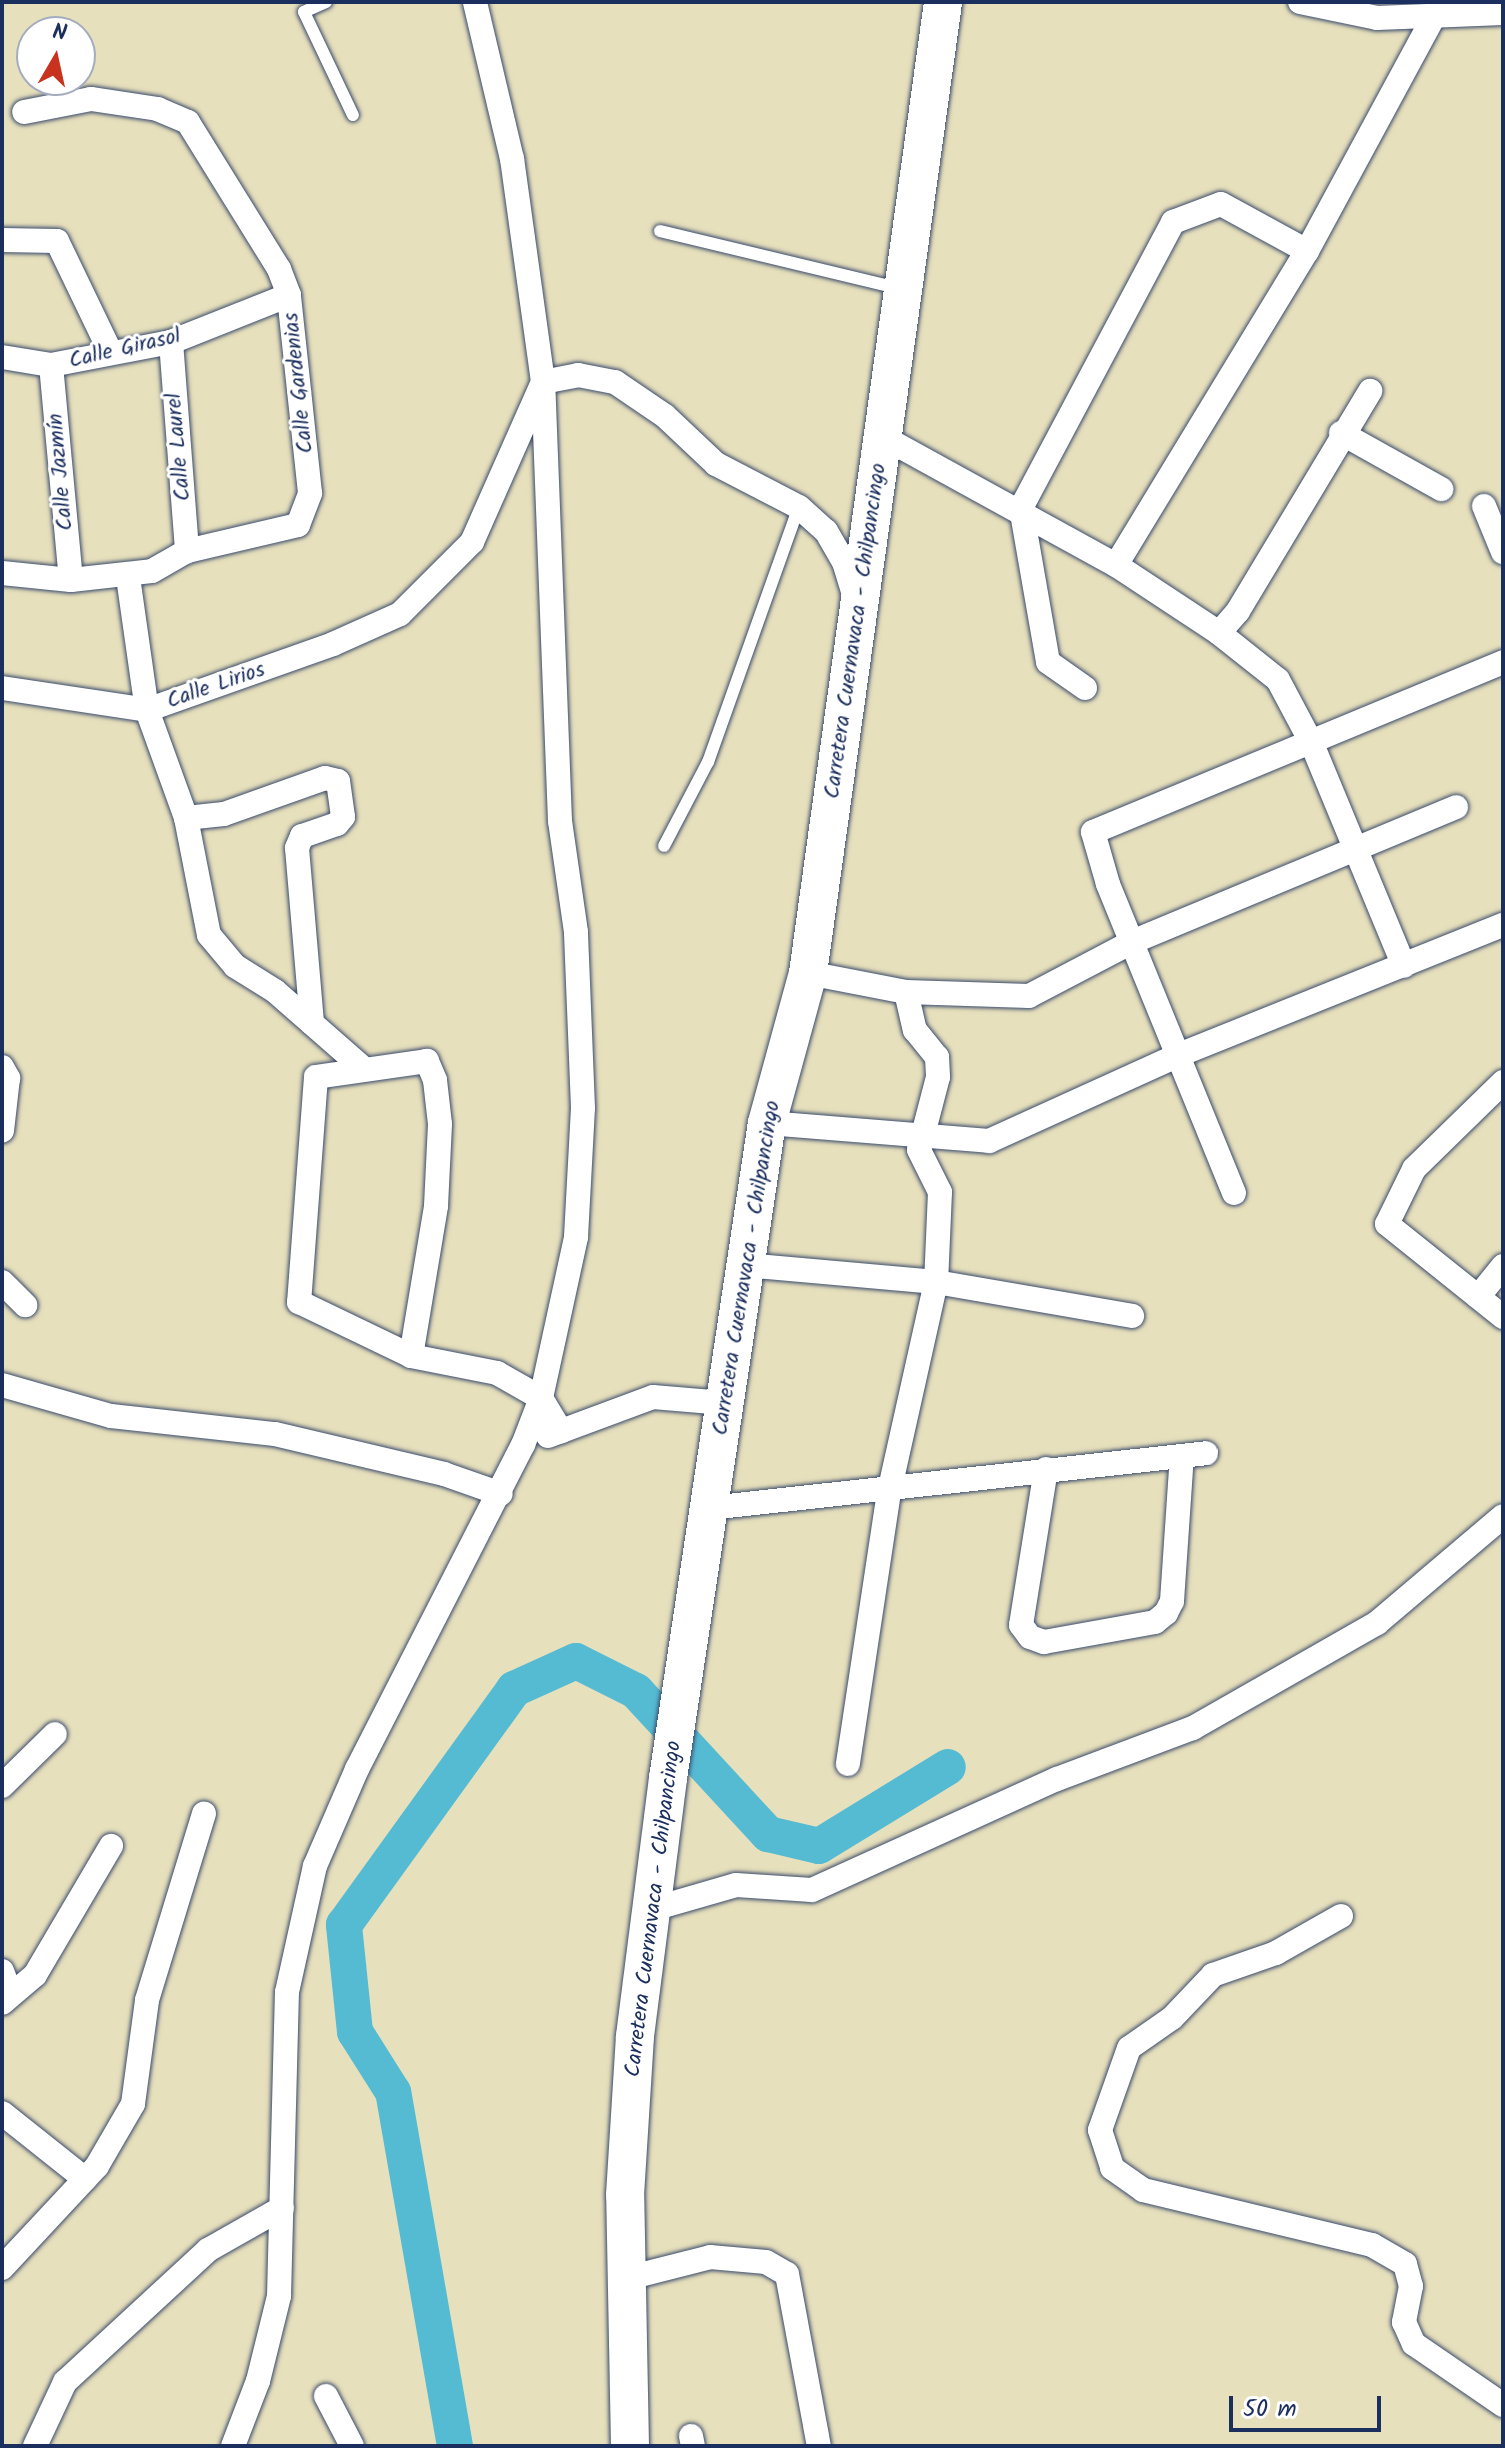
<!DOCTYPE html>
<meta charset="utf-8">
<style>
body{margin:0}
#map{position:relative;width:1505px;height:2448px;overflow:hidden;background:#e7e0bc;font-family:Kalam,sans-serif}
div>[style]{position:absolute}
.river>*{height:36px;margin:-18px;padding:0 18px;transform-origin:18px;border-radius:18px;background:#55bbd3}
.roads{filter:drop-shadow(0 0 2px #3a4a6c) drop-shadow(0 0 2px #3a4a6c)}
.service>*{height:12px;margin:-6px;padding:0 6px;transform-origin:6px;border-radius:6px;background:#fff}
.minor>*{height:24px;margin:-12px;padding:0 12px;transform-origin:12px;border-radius:12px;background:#fff}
.primary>*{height:38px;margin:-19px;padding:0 19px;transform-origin:19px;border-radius:19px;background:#fff}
span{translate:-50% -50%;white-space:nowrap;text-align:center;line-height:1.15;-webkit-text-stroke:6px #fff;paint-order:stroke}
.street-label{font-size:22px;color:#1b2f5e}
.frame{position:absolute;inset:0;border:4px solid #1b2f5e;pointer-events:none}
.north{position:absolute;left:16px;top:16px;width:80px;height:80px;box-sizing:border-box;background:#fff;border:2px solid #a4acbf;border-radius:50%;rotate:9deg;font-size:22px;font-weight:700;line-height:32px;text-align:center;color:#1b2f5e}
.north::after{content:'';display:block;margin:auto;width:28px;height:36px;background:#c8321e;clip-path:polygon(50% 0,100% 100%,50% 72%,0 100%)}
.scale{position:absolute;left:1229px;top:2396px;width:152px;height:36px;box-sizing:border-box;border:4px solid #1b2f5e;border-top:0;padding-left:10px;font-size:24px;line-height:28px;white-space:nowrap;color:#1b2f5e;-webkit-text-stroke:6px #fff;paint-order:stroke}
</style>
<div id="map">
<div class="river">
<div style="left:455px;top:2446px;width:359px;rotate:-99.9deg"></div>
<div style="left:393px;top:2092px;width:71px;rotate:-122.3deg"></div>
<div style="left:355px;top:2032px;width:108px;rotate:-95.9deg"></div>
<div style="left:344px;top:1925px;width:291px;rotate:-54.2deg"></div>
<div style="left:514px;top:1689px;width:68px;rotate:-24.3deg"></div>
<div style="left:576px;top:1661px;width:67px;rotate:26.6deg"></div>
<div style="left:636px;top:1691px;width:195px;rotate:47.3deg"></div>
<div style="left:768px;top:1834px;width:52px;rotate:13.2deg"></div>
<div style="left:819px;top:1846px;width:151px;rotate:-31.5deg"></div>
</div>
<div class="roads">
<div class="service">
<div style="left:326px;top:2px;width:24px;rotate:156deg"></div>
<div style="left:304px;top:12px;width:114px;rotate:64.6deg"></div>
<div style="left:660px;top:231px;width:245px;rotate:13.5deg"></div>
<div style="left:664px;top:846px;width:95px;rotate:-62.4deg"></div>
<div style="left:708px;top:762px;width:271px;rotate:-70.4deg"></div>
</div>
<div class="minor">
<div style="left:1300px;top:2px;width:79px;rotate:11.7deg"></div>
<div style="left:1377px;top:18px;width:126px;rotate:-2.3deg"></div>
<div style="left:2px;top:240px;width:55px;rotate:1deg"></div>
<div style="left:57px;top:241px;width:124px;rotate:64.3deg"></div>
<div style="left:171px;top:342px;width:210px;rotate:85.6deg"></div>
<div style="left:2px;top:357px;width:50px;rotate:9.3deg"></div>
<div style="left:51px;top:365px;width:122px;rotate:-10.9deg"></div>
<div style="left:171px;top:342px;width:127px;rotate:-21.7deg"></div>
<div style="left:51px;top:365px;width:216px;rotate:84.7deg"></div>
<div style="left:1341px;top:433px;width:115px;rotate:29.2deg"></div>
<div style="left:883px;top:437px;width:266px;rotate:28.8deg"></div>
<div style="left:1116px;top:565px;width:123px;rotate:33.4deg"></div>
<div style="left:1219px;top:633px;width:75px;rotate:38.5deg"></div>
<div style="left:1278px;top:680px;width:72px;rotate:62deg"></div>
<div style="left:1312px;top:744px;width:240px;rotate:67.5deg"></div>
<div style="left:1484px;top:506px;width:50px;rotate:67.6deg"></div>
<div style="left:1116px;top:565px;width:368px;rotate:-58.7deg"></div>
<div style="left:1307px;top:251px;width:265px;rotate:-61.6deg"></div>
<div style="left:2px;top:573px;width:69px;rotate:5.8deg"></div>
<div style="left:71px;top:580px;width:81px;rotate:-6.3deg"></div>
<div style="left:152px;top:571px;width:40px;rotate:-29.7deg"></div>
<div style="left:187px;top:551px;width:114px;rotate:-13.2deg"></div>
<div style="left:298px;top:525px;width:34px;rotate:-69deg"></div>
<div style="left:310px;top:493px;width:199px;rotate:-96.1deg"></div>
<div style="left:289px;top:295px;width:28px;rotate:-111deg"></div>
<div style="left:279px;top:269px;width:173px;rotate:-121.8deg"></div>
<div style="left:188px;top:122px;width:33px;rotate:-157deg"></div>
<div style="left:158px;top:109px;width:68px;rotate:-171.5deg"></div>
<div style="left:91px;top:99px;width:68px;rotate:169deg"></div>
<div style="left:128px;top:577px;width:134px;rotate:81.9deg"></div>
<div style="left:147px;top:710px;width:115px;rotate:70.1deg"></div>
<div style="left:186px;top:818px;width:119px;rotate:78.9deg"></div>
<div style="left:209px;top:935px;width:40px;rotate:50deg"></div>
<div style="left:235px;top:966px;width:47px;rotate:32deg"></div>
<div style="left:275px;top:991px;width:118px;rotate:41.2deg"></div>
<div style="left:1219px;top:633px;width:29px;rotate:-49deg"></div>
<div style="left:1238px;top:611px;width:257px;rotate:-59deg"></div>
<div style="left:2px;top:688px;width:147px;rotate:8.6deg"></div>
<div style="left:147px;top:710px;width:197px;rotate:-19.5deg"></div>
<div style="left:333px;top:644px;width:73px;rotate:-24.1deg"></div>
<div style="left:400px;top:614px;width:102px;rotate:-45deg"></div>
<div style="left:472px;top:542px;width:175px;rotate:-66.1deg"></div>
<div style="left:543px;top:382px;width:36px;rotate:-11deg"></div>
<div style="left:578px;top:375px;width:38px;rotate:11deg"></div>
<div style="left:615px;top:382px;width:60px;rotate:34.2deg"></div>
<div style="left:665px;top:416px;width:70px;rotate:43.3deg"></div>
<div style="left:716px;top:464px;width:93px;rotate:27.4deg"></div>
<div style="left:799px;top:507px;width:36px;rotate:42deg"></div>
<div style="left:826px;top:531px;width:36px;rotate:60deg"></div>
<div style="left:844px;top:562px;width:37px;rotate:73deg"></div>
<div style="left:1085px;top:688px;width:45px;rotate:-144.9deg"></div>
<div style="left:1048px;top:662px;width:156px;rotate:-99.9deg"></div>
<div style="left:1021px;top:508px;width:324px;rotate:-62deg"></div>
<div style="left:1173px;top:222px;width:51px;rotate:-20.6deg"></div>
<div style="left:1221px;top:204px;width:98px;rotate:28.7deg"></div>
<div style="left:186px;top:818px;width:38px;rotate:-6deg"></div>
<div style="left:224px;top:814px;width:107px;rotate:-19.6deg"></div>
<div style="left:325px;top:778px;width:13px;rotate:13deg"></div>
<div style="left:338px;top:781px;width:36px;rotate:82deg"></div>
<div style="left:343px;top:817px;width:9px;rotate:131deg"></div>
<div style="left:337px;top:824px;width:37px;rotate:161deg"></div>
<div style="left:302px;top:836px;width:13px;rotate:113deg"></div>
<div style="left:297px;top:848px;width:176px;rotate:85.1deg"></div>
<div style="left:808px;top:973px;width:100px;rotate:11deg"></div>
<div style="left:906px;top:992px;width:39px;rotate:77deg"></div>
<div style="left:915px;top:1030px;width:35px;rotate:51deg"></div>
<div style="left:937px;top:1057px;width:20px;rotate:87deg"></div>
<div style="left:938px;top:1077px;width:75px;rotate:104.6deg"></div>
<div style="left:919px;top:1150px;width:47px;rotate:63.4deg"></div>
<div style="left:940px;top:1192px;width:90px;rotate:92.5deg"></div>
<div style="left:936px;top:1282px;width:215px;rotate:102.6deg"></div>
<div style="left:889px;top:1492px;width:275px;rotate:98.6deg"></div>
<div style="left:906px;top:992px;width:123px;rotate:1.9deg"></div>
<div style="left:1029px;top:996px;width:116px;rotate:-27.7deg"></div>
<div style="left:1132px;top:942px;width:351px;rotate:-22.6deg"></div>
<div style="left:2px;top:1067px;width:13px;rotate:61deg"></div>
<div style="left:8px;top:1078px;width:53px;rotate:96.5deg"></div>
<div style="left:1503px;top:1082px;width:124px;rotate:135.7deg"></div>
<div style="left:1414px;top:1169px;width:61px;rotate:116.1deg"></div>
<div style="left:1387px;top:1224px;width:149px;rotate:38.7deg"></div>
<div style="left:767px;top:1123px;width:223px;rotate:4.6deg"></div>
<div style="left:989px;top:1141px;width:209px;rotate:-24.4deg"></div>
<div style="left:1179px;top:1055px;width:349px;rotate:-21.9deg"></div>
<div style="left:1234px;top:1193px;width:334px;rotate:-112.2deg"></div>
<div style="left:1108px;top:884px;width:54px;rotate:-106.1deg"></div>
<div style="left:1093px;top:832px;width:444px;rotate:-22.5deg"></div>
<div style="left:745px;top:1265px;width:192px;rotate:5.1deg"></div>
<div style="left:936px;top:1282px;width:199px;rotate:9.8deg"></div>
<div style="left:2px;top:1282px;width:33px;rotate:45deg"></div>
<div style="left:1478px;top:1297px;width:40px;rotate:-51deg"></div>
<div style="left:411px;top:1356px;width:152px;rotate:-80.5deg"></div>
<div style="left:436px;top:1206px;width:82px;rotate:-87.2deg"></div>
<div style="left:440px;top:1124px;width:44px;rotate:-96.5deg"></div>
<div style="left:435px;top:1080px;width:21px;rotate:-113deg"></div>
<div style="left:427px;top:1061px;width:112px;rotate:171.8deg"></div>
<div style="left:316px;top:1077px;width:226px;rotate:94.3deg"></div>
<div style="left:299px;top:1302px;width:124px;rotate:25.7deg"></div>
<div style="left:411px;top:1356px;width:88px;rotate:11.2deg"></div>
<div style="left:497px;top:1373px;width:51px;rotate:29.6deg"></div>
<div style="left:541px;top:1398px;width:39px;rotate:59deg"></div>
<div style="left:2px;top:1385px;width:113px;rotate:15.9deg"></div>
<div style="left:111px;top:1416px;width:165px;rotate:6.3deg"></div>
<div style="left:275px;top:1434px;width:174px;rotate:13.3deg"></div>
<div style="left:444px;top:1474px;width:60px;rotate:19.3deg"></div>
<div style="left:548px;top:1436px;width:112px;rotate:-20.4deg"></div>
<div style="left:653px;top:1397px;width:71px;rotate:4.8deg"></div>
<div style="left:1046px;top:1469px;width:158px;rotate:99.1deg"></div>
<div style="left:1021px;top:1625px;width:15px;rotate:53deg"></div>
<div style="left:1030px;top:1637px;width:15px;rotate:20deg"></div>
<div style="left:1044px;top:1642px;width:113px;rotate:-10.2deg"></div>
<div style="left:1155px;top:1622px;width:14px;rotate:-39deg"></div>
<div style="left:1166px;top:1613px;width:13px;rotate:-63deg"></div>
<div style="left:1172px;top:1601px;width:145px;rotate:-86.1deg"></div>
<div style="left:710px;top:1508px;width:499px;rotate:-6.3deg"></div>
<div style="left:2px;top:1786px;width:74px;rotate:-44.5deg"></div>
<div style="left:653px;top:1909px;width:86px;rotate:-16.1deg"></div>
<div style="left:736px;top:1885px;width:76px;rotate:3.8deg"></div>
<div style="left:812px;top:1890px;width:269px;rotate:-24.4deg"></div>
<div style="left:1057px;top:1779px;width:145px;rotate:-20.6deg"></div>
<div style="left:1193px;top:1728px;width:212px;rotate:-29.7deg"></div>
<div style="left:1377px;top:1623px;width:165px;rotate:-40.3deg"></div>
<div style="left:1341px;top:1916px;width:75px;rotate:150.4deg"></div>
<div style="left:1276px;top:1953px;width:67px;rotate:160.8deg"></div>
<div style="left:1213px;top:1975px;width:59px;rotate:133.6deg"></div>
<div style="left:1172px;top:2018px;width:52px;rotate:145.1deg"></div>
<div style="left:1129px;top:2048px;width:87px;rotate:109.5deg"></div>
<div style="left:1100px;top:2130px;width:40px;rotate:72deg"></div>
<div style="left:1112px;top:2168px;width:38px;rotate:35deg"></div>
<div style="left:1143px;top:2190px;width:236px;rotate:13.5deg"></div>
<div style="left:1372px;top:2245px;width:38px;rotate:30deg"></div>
<div style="left:1405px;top:2264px;width:23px;rotate:75deg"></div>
<div style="left:1411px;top:2286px;width:37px;rotate:101deg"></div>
<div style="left:1404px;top:2322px;width:24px;rotate:66deg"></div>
<div style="left:1414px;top:2344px;width:108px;rotate:34.4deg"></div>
<div style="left:2px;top:1971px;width:25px;rotate:69deg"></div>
<div style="left:2px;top:2003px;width:43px;rotate:-40.3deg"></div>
<div style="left:35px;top:1975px;width:150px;rotate:-59.5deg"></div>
<div style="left:2px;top:2113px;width:106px;rotate:38.5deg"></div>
<div style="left:2px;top:2268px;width:139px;rotate:-47deg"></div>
<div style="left:97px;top:2166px;width:72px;rotate:-59.9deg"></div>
<div style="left:133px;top:2104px;width:105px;rotate:-82.3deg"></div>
<div style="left:147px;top:2000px;width:195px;rotate:-73deg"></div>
<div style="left:624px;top:2279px;width:89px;rotate:-14.3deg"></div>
<div style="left:710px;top:2257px;width:56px;rotate:5.1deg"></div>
<div style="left:766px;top:2262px;width:24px;rotate:30deg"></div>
<div style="left:787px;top:2274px;width:175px;rotate:79.5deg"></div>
<div style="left:326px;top:2396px;width:56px;rotate:62.5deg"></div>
<div style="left:691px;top:2436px;width:10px;rotate:79deg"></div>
<div style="left:35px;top:2446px;width:71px;rotate:-64.9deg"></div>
<div style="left:65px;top:2382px;width:195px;rotate:-42.7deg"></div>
<div style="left:208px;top:2250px;width:85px;rotate:-29.6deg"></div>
<div style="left:233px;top:2446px;width:70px;rotate:-69deg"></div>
<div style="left:258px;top:2381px;width:88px;rotate:-76.1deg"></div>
<div style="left:279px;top:2296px;width:304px;rotate:-88.5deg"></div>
<div style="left:287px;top:1992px;width:129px;rotate:-77.5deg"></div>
<div style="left:315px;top:1866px;width:106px;rotate:-66.6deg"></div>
<div style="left:357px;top:1769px;width:364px;rotate:-62.9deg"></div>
<div style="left:523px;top:1445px;width:50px;rotate:-69deg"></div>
<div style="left:541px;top:1398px;width:165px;rotate:-77.7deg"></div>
<div style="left:576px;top:1237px;width:129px;rotate:-86.9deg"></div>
<div style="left:583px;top:1108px;width:176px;rotate:-92.3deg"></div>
<div style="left:576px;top:932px;width:112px;rotate:-98.2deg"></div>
<div style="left:560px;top:821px;width:439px;rotate:-92.2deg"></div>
<div style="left:543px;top:382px;width:225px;rotate:-97.9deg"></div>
<div style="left:512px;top:159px;width:161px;rotate:-103.3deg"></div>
</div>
<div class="primary">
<div style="left:630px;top:2446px;width:251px;rotate:-91.1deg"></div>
<div style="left:625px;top:2195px;width:159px;rotate:-86.4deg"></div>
<div style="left:635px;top:2036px;width:260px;rotate:-82.7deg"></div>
<div style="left:668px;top:1778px;width:662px;rotate:-81.41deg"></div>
<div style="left:767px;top:1123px;width:156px;rotate:-74.7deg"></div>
<div style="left:808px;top:973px;width:980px;rotate:-82.08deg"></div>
</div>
</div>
<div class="street-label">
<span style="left:125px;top:349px;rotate:-13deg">Calle Girasol</span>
<span style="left:299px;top:383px;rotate:-96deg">Calle Gardenias</span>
<span style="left:179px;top:447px;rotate:-95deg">Calle Laurel</span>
<span style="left:61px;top:472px;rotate:-95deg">Calle Jazmín</span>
<span style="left:856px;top:631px;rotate:-82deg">Carretera Cuernavaca - Chilpancingo</span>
<span style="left:216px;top:686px;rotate:-19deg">Calle Lirios</span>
<span style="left:747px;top:1268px;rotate:-81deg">Carretera Cuernavaca - Chilpancingo</span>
<span style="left:654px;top:1909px;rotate:-83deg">Carretera Cuernavaca - Chilpancingo</span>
</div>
<div class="frame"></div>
<div class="north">N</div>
<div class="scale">50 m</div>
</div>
